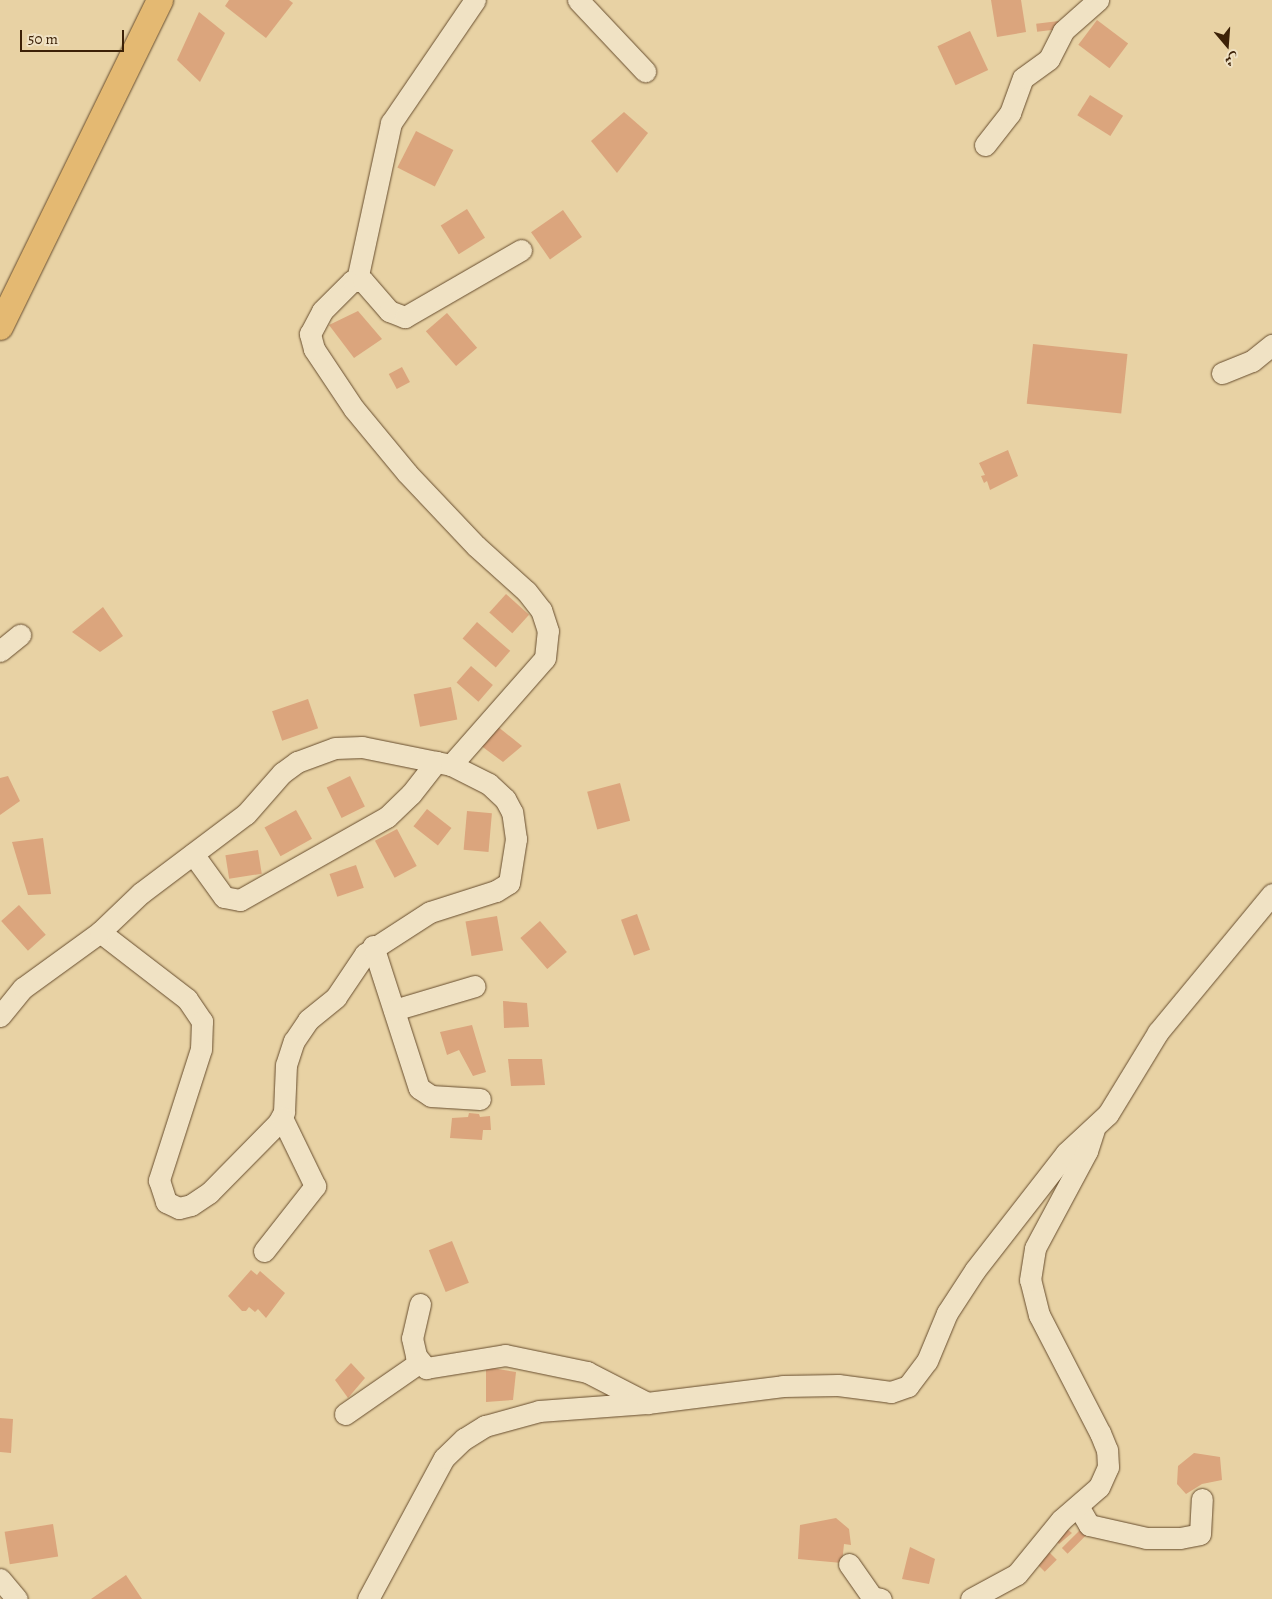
<!DOCTYPE html>
<meta charset="utf-8">
<style>
body{margin:0}
#map{position:relative;width:1272px;height:1599px;overflow:hidden;background:#e8d2a4;font-family:Alegreya,Amiri,serif}
div>[style]{position:absolute}
.building>*{inset:0;background:#dba57d;transform-origin:0 0}
.roads{filter:drop-shadow(0 0 1px #674d2e) drop-shadow(0 0 1px #674d2e)}
.minor>*{height:21px;margin:-10.5px;padding:0 10.5px;transform-origin:10.5px;border-radius:10.5px;background:#f0e2c4}
.major>*{height:26px;margin:-13px;padding:0 13px;transform-origin:13px;border-radius:13px;background:#e4b972}
span{translate:-50% -50%;white-space:nowrap;text-align:center;line-height:1.15;-webkit-text-stroke:4px #f0e2c4;paint-order:stroke}
.north{position:absolute;left:1202px;top:20px;width:50px;height:50px;-webkit-text-stroke:4px #f0e2c4;paint-order:stroke;rotate:162deg;font-size:14px;font-weight:700;line-height:20px;text-align:center;color:#3c2107}
.north::after{content:'';display:block;margin:auto;width:18px;height:22px;background:#3c2107;clip-path:polygon(50% 0,100% 100%,50% 72%,0 100%)}
.scale{position:absolute;left:20px;top:30px;width:104px;height:22px;box-sizing:border-box;border:2px solid #3c2107;border-top:0;padding-left:6px;font-size:15px;line-height:18px;white-space:nowrap;color:#3c2107;-webkit-text-stroke:4px #f0e2c4;paint-order:stroke}
</style>
<div id="map">
<div class="building">
<div style="clip-path:polygon(229px 0,289px 0,293px 3px,266px 38px,225px 6px)"></div>
<div style="clip-path:polygon(991px 0,1021px 0,1026px 32px,997px 37px)"></div>
<div style="clip-path:polygon(199px 12px,225px 33px,200px 82px,177px 60px)"></div>
<div style="left:1097px;top:20px;width:39px;height:31px;rotate:37deg"></div>
<div style="left:1059px;top:21px;width:8px;height:23px;rotate:83deg"></div>
<div style="left:970px;top:31px;width:43px;height:36px;rotate:65deg"></div>
<div style="left:1090px;top:95px;width:39px;height:24px;rotate:32deg"></div>
<div style="clip-path:polygon(624px 112px,648px 133px,617px 173px,591px 141px)"></div>
<div style="left:416px;top:131px;width:42px;height:41px;rotate:27deg"></div>
<div style="left:467px;top:209px;width:34px;height:31px;rotate:58deg"></div>
<div style="left:563px;top:210px;width:33px;height:39px;rotate:55deg"></div>
<div style="clip-path:polygon(358px 311px,382px 339px,354px 358px,329px 325px)"></div>
<div style="left:447px;top:313px;width:46px;height:28px;rotate:49deg"></div>
<div style="left:1033px;top:344px;width:95px;height:60px;rotate:6deg"></div>
<div style="left:402px;top:367px;width:17px;height:15px;rotate:62deg"></div>
<div style="clip-path:polygon(1008px 450px,1018px 476px,990px 490px,987px 481px,984px 483px,981px 476px,985px 475px,979px 463px)"></div>
<div style="left:506px;top:594px;width:31px;height:25px;rotate:42deg"></div>
<div style="clip-path:polygon(103px 607px,123px 636px,100px 652px,72px 632px)"></div>
<div style="left:477px;top:622px;width:44px;height:22px;rotate:41deg"></div>
<div style="left:471px;top:666px;width:29px;height:22px;rotate:41deg"></div>
<div style="left:451px;top:687px;width:33px;height:38px;rotate:79deg"></div>
<div style="left:308px;top:699px;width:31px;height:38px;rotate:71deg"></div>
<div style="clip-path:polygon(497px 726px,522px 746px,503px 762px,480px 745px)"></div>
<div style="clip-path:polygon(8px 776px,20px 801px,0 815px,0 778px)"></div>
<div style="left:350px;top:776px;width:34px;height:26px;rotate:64deg"></div>
<div style="left:620px;top:783px;width:39px;height:34px;rotate:75deg"></div>
<div style="left:427px;top:809px;width:31px;height:22px;rotate:38deg"></div>
<div style="left:296px;top:810px;width:33px;height:36px;rotate:61deg"></div>
<div style="left:467px;top:811px;width:25px;height:39px;rotate:5deg"></div>
<div style="left:397px;top:829px;width:42px;height:25px;rotate:62deg"></div>
<div style="clip-path:polygon(43px 838px,51px 894px,28px 895px,12px 842px)"></div>
<div style="left:258px;top:850px;width:24px;height:33px;rotate:81deg"></div>
<div style="left:356px;top:865px;width:24px;height:28px;rotate:71deg"></div>
<div style="left:19px;top:905px;width:40px;height:24px;rotate:48deg"></div>
<div style="left:637px;top:914px;width:38px;height:17px;rotate:70deg"></div>
<div style="left:497px;top:916px;width:35px;height:32px;rotate:80deg"></div>
<div style="left:540px;top:921px;width:41px;height:26px;rotate:49deg"></div>
<div style="clip-path:polygon(503px 1001px,527px 1003px,529px 1027px,504px 1028px)"></div>
<div style="clip-path:polygon(472px 1025px,486px 1072px,473px 1076px,459px 1050px,447px 1055px,440px 1032px)"></div>
<div style="clip-path:polygon(508px 1059px,542px 1059px,545px 1085px,511px 1086px)"></div>
<div style="clip-path:polygon(469px 1113px,479px 1114px,480px 1117px,490px 1116px,491px 1130px,483px 1130px,482px 1140px,450px 1138px,452px 1118px,468px 1117px)"></div>
<div style="left:452px;top:1241px;width:45px;height:25px;rotate:68deg"></div>
<div style="clip-path:polygon(251px 1270px,257px 1275px,260px 1271px,285px 1293px,266px 1318px,258px 1309px,255px 1312px,249px 1307px,246px 1311px,242px 1311px,228px 1296px)"></div>
<div style="clip-path:polygon(351px 1363px,365px 1378px,348px 1398px,335px 1380px)"></div>
<div style="clip-path:polygon(486px 1367px,516px 1372px,513px 1400px,486px 1402px)"></div>
<div style="clip-path:polygon(0 1418px,13px 1419px,11px 1453px,0 1452px)"></div>
<div style="clip-path:polygon(1194px 1453px,1220px 1457px,1222px 1480px,1202px 1484px,1186px 1494px,1177px 1484px,1178px 1466px)"></div>
<div style="clip-path:polygon(836px 1518px,849px 1529px,851px 1545px,844px 1544px,842px 1563px,798px 1559px,800px 1525px)"></div>
<div style="left:53px;top:1524px;width:33px;height:49px;rotate:81deg"></div>
<div style="clip-path:polygon(1062px 1525px,1072px 1533px,1059px 1544px,1052px 1535px)"></div>
<div style="left:1081px;top:1529px;width:8px;height:27px;rotate:45deg"></div>
<div style="clip-path:polygon(910px 1547px,935px 1559px,929px 1584px,902px 1579px)"></div>
<div style="left:1049px;top:1552px;width:11px;height:17px;rotate:45deg"></div>
<div style="clip-path:polygon(126px 1575px,142px 1599px,91px 1599px)"></div>
</div>
<div class="roads">
<div class="minor">
<div style="left:578px;top:0;width:98px;rotate:46.7deg"></div>
<div style="left:985px;top:145px;width:41px;rotate:-52deg"></div>
<div style="left:1010px;top:113px;width:37px;rotate:-70deg"></div>
<div style="left:1023px;top:78px;width:32px;rotate:-36deg"></div>
<div style="left:1049px;top:59px;width:31px;rotate:-63deg"></div>
<div style="left:1063px;top:31px;width:47px;rotate:-41.5deg"></div>
<div style="left:357px;top:280px;width:161px;rotate:-77.8deg"></div>
<div style="left:391px;top:123px;width:149px;rotate:-55.7deg"></div>
<div style="left:1222px;top:373px;width:32px;rotate:-22deg"></div>
<div style="left:1252px;top:361px;width:26px;rotate:-39deg"></div>
<div style="left:0;top:651px;width:26px;rotate:-39deg"></div>
<div style="left:193px;top:854px;width:53px;rotate:54.2deg"></div>
<div style="left:224px;top:897px;width:16px;rotate:11deg"></div>
<div style="left:240px;top:900px;width:169px;rotate:-29.5deg"></div>
<div style="left:387px;top:817px;width:33px;rotate:-44deg"></div>
<div style="left:411px;top:794px;width:41px;rotate:-52deg"></div>
<div style="left:100px;top:932px;width:110px;rotate:37.6deg"></div>
<div style="left:187px;top:999px;width:27px;rotate:56deg"></div>
<div style="left:202px;top:1021px;width:28px;rotate:92deg"></div>
<div style="left:201px;top:1049px;width:138px;rotate:107.8deg"></div>
<div style="left:159px;top:1180px;width:23px;rotate:72deg"></div>
<div style="left:166px;top:1202px;width:14px;rotate:25deg"></div>
<div style="left:179px;top:1208px;width:12px;rotate:-14deg"></div>
<div style="left:191px;top:1205px;width:22px;rotate:-34deg"></div>
<div style="left:209px;top:1193px;width:98px;rotate:-45.4deg"></div>
<div style="left:278px;top:1123px;width:13px;rotate:-61deg"></div>
<div style="left:284px;top:1112px;width:47px;rotate:-87.6deg"></div>
<div style="left:286px;top:1065px;width:25px;rotate:-72deg"></div>
<div style="left:294px;top:1041px;width:25px;rotate:-56deg"></div>
<div style="left:308px;top:1020px;width:36px;rotate:-39deg"></div>
<div style="left:336px;top:997px;width:52px;rotate:-56deg"></div>
<div style="left:365px;top:954px;width:77px;rotate:-32.9deg"></div>
<div style="left:430px;top:912px;width:69px;rotate:-17.7deg"></div>
<div style="left:496px;top:891px;width:15px;rotate:-32deg"></div>
<div style="left:509px;top:883px;width:45px;rotate:-81deg"></div>
<div style="left:516px;top:839px;width:27px;rotate:-98deg"></div>
<div style="left:512px;top:812px;width:15px;rotate:-118deg"></div>
<div style="left:505px;top:799px;width:22px;rotate:-137deg"></div>
<div style="left:489px;top:784px;width:42px;rotate:-153.4deg"></div>
<div style="left:373px;top:946px;width:149px;rotate:72.1deg"></div>
<div style="left:419px;top:1088px;width:14px;rotate:34deg"></div>
<div style="left:431px;top:1096px;width:49px;rotate:3.5deg"></div>
<div style="left:394px;top:1010px;width:84px;rotate:-16.5deg"></div>
<div style="left:0;top:1016px;width:36px;rotate:-51deg"></div>
<div style="left:23px;top:988px;width:95px;rotate:-36deg"></div>
<div style="left:100px;top:932px;width:57px;rotate:-43.6deg"></div>
<div style="left:141px;top:893px;width:131px;rotate:-37deg"></div>
<div style="left:246px;top:814px;width:55px;rotate:-48.7deg"></div>
<div style="left:282px;top:773px;width:19px;rotate:-36deg"></div>
<div style="left:297px;top:762px;width:40px;rotate:-20.2deg"></div>
<div style="left:335px;top:748px;width:27px;rotate:-2deg"></div>
<div style="left:362px;top:747px;width:91px;rotate:11.4deg"></div>
<div style="left:451px;top:765px;width:142px;rotate:-48.7deg"></div>
<div style="left:545px;top:658px;width:27px;rotate:-84deg"></div>
<div style="left:548px;top:631px;width:22px;rotate:-108deg"></div>
<div style="left:541px;top:610px;width:24px;rotate:-128deg"></div>
<div style="left:526px;top:591px;width:67px;rotate:-138deg"></div>
<div style="left:476px;top:546px;width:100px;rotate:-133.4deg"></div>
<div style="left:407px;top:473px;width:83px;rotate:-129.6deg"></div>
<div style="left:354px;top:409px;width:72px;rotate:-123.7deg"></div>
<div style="left:314px;top:349px;width:16px;rotate:-105deg"></div>
<div style="left:310px;top:334px;width:26px;rotate:-62deg"></div>
<div style="left:322px;top:311px;width:42px;rotate:-45deg"></div>
<div style="left:352px;top:281px;width:11px"></div>
<div style="left:363px;top:281px;width:40px;rotate:49deg"></div>
<div style="left:389px;top:311px;width:17px;rotate:21deg"></div>
<div style="left:405px;top:317px;width:134px;rotate:-30deg"></div>
<div style="left:264px;top:1251px;width:83px;rotate:-51.9deg"></div>
<div style="left:315px;top:1186px;width:76px;rotate:-115.9deg"></div>
<div style="left:420px;top:1304px;width:35px;rotate:103deg"></div>
<div style="left:412px;top:1338px;width:18px;rotate:77deg"></div>
<div style="left:416px;top:1356px;width:16px;rotate:50deg"></div>
<div style="left:426px;top:1368px;width:80px;rotate:-9.3deg"></div>
<div style="left:505px;top:1355px;width:84px;rotate:11.7deg"></div>
<div style="left:587px;top:1372px;width:68px;rotate:27.3deg"></div>
<div style="left:345px;top:1414px;width:91px;rotate:-34.7deg"></div>
<div style="left:1078px;top:1506px;width:22px;rotate:60deg"></div>
<div style="left:1089px;top:1525px;width:58px;rotate:12.8deg"></div>
<div style="left:1146px;top:1538px;width:34px"></div>
<div style="left:1180px;top:1538px;width:20px;rotate:-11deg"></div>
<div style="left:1200px;top:1534px;width:35px;rotate:-87deg"></div>
<div style="left:849px;top:1564px;width:40px;rotate:55.1deg"></div>
<div style="left:872px;top:1597px;width:9px;rotate:13deg"></div>
<div style="left:0;top:1579px;width:26px;rotate:50deg"></div>
<div style="left:368px;top:1599px;width:160px;rotate:-61.7deg"></div>
<div style="left:444px;top:1458px;width:28px;rotate:-44deg"></div>
<div style="left:464px;top:1439px;width:25px;rotate:-32deg"></div>
<div style="left:485px;top:1426px;width:56px;rotate:-15.5deg"></div>
<div style="left:539px;top:1411px;width:108px;rotate:-4.2deg"></div>
<div style="left:647px;top:1403px;width:137px;rotate:-7.1deg"></div>
<div style="left:783px;top:1386px;width:55px;rotate:-1deg"></div>
<div style="left:838px;top:1385px;width:53px;rotate:7.5deg"></div>
<div style="left:891px;top:1392px;width:18px;rotate:-19deg"></div>
<div style="left:908px;top:1386px;width:31px;rotate:-53deg"></div>
<div style="left:927px;top:1361px;width:52px;rotate:-67.4deg"></div>
<div style="left:947px;top:1313px;width:51px;rotate:-56.9deg"></div>
<div style="left:975px;top:1270px;width:148px;rotate:-52.1deg"></div>
<div style="left:1066px;top:1153px;width:57px;rotate:-42.9deg"></div>
<div style="left:1108px;top:1114px;width:96px;rotate:-58.6deg"></div>
<div style="left:1158px;top:1032px;width:179px;rotate:-50.4deg"></div>
<div style="left:971px;top:1599px;width:52px;rotate:-28.5deg"></div>
<div style="left:1017px;top:1574px;width:70px;rotate:-50.8deg"></div>
<div style="left:1061px;top:1520px;width:50px;rotate:-41deg"></div>
<div style="left:1099px;top:1487px;width:22px;rotate:-66deg"></div>
<div style="left:1108px;top:1467px;width:17px;rotate:-93deg"></div>
<div style="left:1107px;top:1450px;width:18px;rotate:-112deg"></div>
<div style="left:1100px;top:1433px;width:133px;rotate:-117.3deg"></div>
<div style="left:1039px;top:1315px;width:36px;rotate:-104deg"></div>
<div style="left:1030px;top:1280px;width:32px;rotate:-81deg"></div>
<div style="left:1035px;top:1248px;width:110px;rotate:-61.8deg"></div>
<div style="left:1087px;top:1151px;width:22px;rotate:-72deg"></div>
</div>
<div class="major">
<div style="left:0;top:327px;width:364px;rotate:-63.9deg"></div>
</div>
</div>
<div class="north">ش</div>
<div class="scale">50 m</div>
</div>
